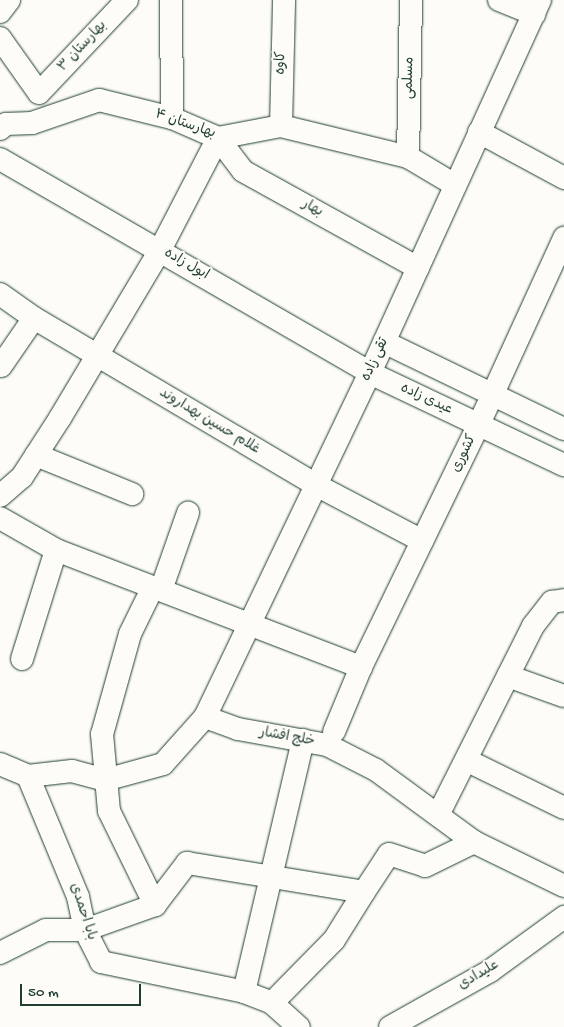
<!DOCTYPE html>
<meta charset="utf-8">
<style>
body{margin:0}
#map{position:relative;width:564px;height:1027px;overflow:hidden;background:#fdfcf7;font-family:"Gochi Hand","Playpen Sans Arabic",sans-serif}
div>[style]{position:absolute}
.roads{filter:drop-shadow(0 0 1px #1f3d34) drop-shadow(0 0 1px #1f3d34)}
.minor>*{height:22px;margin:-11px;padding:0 11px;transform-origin:11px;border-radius:11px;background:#fdfcf7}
span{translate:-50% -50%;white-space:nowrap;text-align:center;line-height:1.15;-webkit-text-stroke:4px #fdfcf7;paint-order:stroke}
.street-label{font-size:14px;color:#1f3d34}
.scale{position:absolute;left:20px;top:984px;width:121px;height:22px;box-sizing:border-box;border:2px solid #1f3d34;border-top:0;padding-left:6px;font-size:15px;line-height:18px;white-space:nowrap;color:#1f3d34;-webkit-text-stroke:4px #fdfcf7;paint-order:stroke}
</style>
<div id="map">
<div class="roads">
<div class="minor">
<div style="left:171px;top:0;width:118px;rotate:89.5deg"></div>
<div style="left:499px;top:0;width:38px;rotate:22deg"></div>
<div style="left:0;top:12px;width:15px;rotate:-53deg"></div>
<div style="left:0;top:38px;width:67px;rotate:54.7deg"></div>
<div style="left:39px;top:93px;width:128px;rotate:-46.6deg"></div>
<div style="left:281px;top:126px;width:126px;rotate:-88.6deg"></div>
<div style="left:0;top:129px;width:8px;rotate:-40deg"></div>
<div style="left:6px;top:124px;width:26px;rotate:-2deg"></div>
<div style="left:32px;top:123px;width:71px;rotate:-18.9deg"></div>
<div style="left:99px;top:100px;width:75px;rotate:13.9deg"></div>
<div style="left:172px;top:118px;width:50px;rotate:23.5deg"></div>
<div style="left:218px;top:138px;width:64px;rotate:-10.8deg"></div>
<div style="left:281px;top:126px;width:131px;rotate:13.7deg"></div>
<div style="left:408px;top:157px;width:55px;rotate:30.8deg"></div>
<div style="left:479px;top:132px;width:97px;rotate:28.4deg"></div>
<div style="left:218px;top:138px;width:41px;rotate:52.9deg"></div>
<div style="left:243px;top:171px;width:200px;rotate:29deg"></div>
<div style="left:408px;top:157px;width:157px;rotate:-88.9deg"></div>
<div style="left:0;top:159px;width:427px;rotate:30deg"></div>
<div style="left:370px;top:373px;width:215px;rotate:25.4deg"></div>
<div style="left:0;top:294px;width:42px;rotate:35.2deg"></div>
<div style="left:34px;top:318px;width:328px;rotate:30.6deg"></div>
<div style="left:316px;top:485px;width:120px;rotate:27.8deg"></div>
<div style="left:384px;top:342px;width:200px;rotate:25.8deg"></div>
<div style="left:1px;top:366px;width:58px;rotate:-55.5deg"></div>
<div style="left:36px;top:455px;width:104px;rotate:22.1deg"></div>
<div style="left:0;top:496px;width:29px;rotate:-41deg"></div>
<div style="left:22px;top:477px;width:70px;rotate:-57.2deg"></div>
<div style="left:60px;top:418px;width:196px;rotate:-59.2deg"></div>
<div style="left:160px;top:250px;width:126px;rotate:-62.6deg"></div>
<div style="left:0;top:518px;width:64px;rotate:29.7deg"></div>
<div style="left:56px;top:550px;width:327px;rotate:21deg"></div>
<div style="left:361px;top:667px;width:70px;rotate:112.6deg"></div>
<div style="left:153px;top:587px;width:52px;rotate:116.1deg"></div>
<div style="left:130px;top:634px;width:104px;rotate:105.6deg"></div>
<div style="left:102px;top:734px;width:77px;rotate:84.8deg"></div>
<div style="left:109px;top:811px;width:105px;rotate:63.9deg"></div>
<div style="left:161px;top:590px;width:82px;rotate:-70.7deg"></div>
<div style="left:22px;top:659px;width:114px;rotate:-72.7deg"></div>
<div style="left:361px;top:667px;width:270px;rotate:-64.1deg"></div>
<div style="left:479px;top:424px;width:205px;rotate:-65.4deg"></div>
<div style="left:508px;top:676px;width:59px;rotate:19.7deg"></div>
<div style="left:205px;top:717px;width:35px;rotate:20deg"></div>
<div style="left:238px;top:729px;width:90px;rotate:10.2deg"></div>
<div style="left:327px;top:745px;width:55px;rotate:27deg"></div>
<div style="left:376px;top:770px;width:122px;rotate:36.3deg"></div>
<div style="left:474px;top:842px;width:100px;rotate:26.1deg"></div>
<div style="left:466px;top:760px;width:109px;rotate:26.1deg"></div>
<div style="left:0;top:764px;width:30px;rotate:23deg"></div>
<div style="left:28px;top:776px;width:44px;rotate:-6.5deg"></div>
<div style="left:72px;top:771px;width:34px;rotate:15deg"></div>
<div style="left:105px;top:780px;width:60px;rotate:-15.4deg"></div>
<div style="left:163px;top:764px;width:63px;rotate:-48.2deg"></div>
<div style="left:205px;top:717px;width:382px;rotate:-64.4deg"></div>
<div style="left:370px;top:373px;width:410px;rotate:-65.5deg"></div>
<div style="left:28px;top:776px;width:131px;rotate:67.5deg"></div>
<div style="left:78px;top:897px;width:34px;rotate:78deg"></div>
<div style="left:85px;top:930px;width:36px;rotate:63deg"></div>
<div style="left:101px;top:962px;width:146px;rotate:11.8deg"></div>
<div style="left:244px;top:992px;width:30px;rotate:21deg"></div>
<div style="left:272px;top:1003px;width:36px;rotate:42deg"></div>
<div style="left:438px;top:815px;width:212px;rotate:-63.3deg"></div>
<div style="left:533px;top:626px;width:31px;rotate:-52deg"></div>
<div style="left:552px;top:602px;width:12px;rotate:-9deg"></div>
<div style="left:0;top:953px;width:51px;rotate:-26.6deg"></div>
<div style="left:46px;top:930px;width:39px"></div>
<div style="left:85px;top:930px;width:74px;rotate:-19.7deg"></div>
<div style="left:155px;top:905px;width:53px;rotate:-52.7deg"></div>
<div style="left:187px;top:863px;width:179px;rotate:9.3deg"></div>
<div style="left:364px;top:892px;width:45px;rotate:-56.7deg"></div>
<div style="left:389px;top:854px;width:38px;rotate:18deg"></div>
<div style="left:425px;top:866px;width:55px;rotate:-26.1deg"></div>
<div style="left:244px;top:992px;width:259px;rotate:-76.8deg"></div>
<div style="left:272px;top:1003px;width:88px;rotate:-45.5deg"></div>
<div style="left:334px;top:940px;width:57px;rotate:-58deg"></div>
<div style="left:390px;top:1027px;width:115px;rotate:-29.2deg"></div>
<div style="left:490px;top:971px;width:92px;rotate:-36.1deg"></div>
</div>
</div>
<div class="street-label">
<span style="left:83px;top:47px;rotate:-47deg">بهارستان ۳</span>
<span style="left:282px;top:63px;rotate:-88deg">کاوه</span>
<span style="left:410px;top:78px;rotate:-89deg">مسلمی</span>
<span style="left:185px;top:125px;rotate:19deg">بهارستان ۴</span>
<span style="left:312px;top:209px;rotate:29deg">بهار</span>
<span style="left:186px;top:265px;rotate:30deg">ابول زاده</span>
<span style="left:376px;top:360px;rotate:-65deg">تقی زاده</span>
<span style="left:426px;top:400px;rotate:25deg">عیدی زاده</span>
<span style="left:209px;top:422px;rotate:31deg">غلام حسین بهداروند</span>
<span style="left:465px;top:454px;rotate:-64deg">کشوری</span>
<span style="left:287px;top:738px;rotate:10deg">خلج افشار</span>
<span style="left:82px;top:912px;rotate:72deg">بابا احمدی</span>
<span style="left:479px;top:976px;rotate:-31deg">علیدادی</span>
</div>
<div class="scale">50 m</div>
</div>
